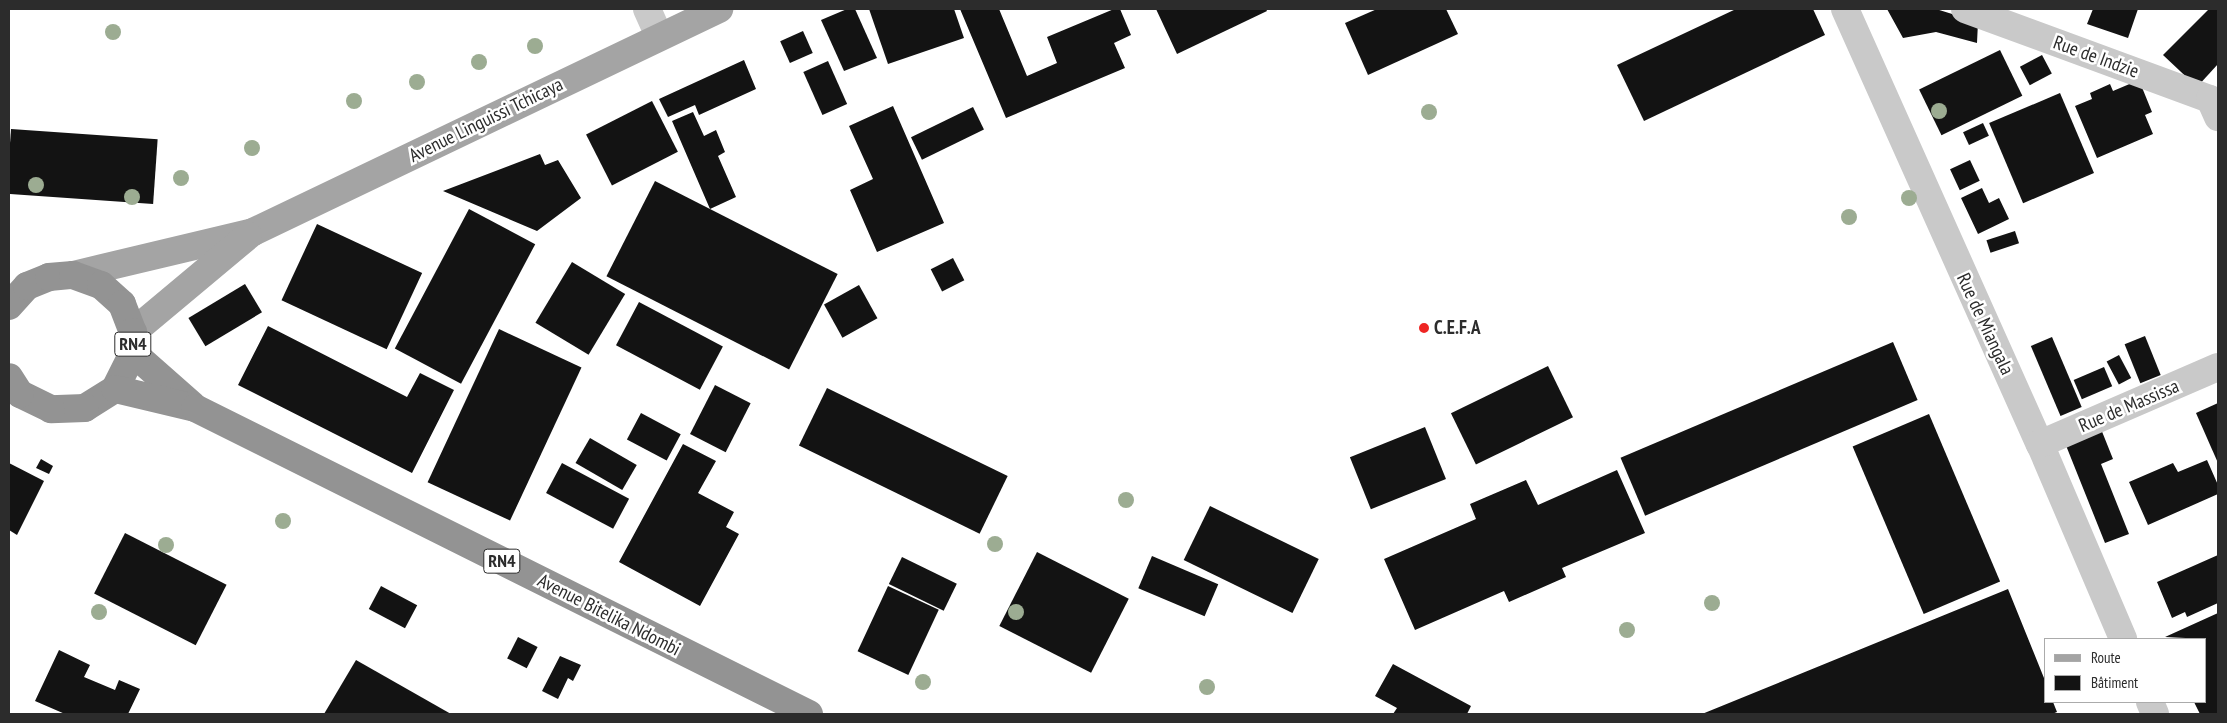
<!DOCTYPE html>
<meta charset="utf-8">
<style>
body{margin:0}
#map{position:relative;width:2227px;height:723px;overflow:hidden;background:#fff;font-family:"PT Sans Narrow",sans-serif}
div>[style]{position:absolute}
.building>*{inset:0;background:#131313;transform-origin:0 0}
.street>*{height:28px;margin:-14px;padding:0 14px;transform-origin:14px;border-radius:14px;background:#c9c9c9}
.primary>*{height:28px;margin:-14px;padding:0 14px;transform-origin:14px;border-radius:14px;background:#a4a4a4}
.highway>*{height:28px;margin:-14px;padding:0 14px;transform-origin:14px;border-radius:14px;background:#939393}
.trees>*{width:16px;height:16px;margin:-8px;border-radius:50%;background:#9cac92}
.dots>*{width:14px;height:14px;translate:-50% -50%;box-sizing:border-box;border:2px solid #fff;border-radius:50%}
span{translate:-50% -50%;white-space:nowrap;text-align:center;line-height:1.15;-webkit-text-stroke:5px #fff;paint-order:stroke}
.shield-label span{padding:1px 4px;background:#fff;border:1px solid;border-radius:4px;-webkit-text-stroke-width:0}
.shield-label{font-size:18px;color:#2c2c2c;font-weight:700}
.street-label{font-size:19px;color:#2c2c2c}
.poi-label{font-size:19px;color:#2c2c2c;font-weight:700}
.left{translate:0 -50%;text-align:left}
.frame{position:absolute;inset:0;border:10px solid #2c2c2c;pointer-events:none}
.legend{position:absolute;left:2044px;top:638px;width:162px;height:65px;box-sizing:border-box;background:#fff;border:1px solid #ababab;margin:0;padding:6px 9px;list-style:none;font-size:15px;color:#2c2c2c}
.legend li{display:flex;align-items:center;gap:10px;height:25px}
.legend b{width:25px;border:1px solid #ababab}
</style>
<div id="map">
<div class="building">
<div style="clip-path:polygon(847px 9px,855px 9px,877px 58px,844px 71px,821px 20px)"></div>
<div style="clip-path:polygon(869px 9px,954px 9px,964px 38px,888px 64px)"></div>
<div style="clip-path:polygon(960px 9px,999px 9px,1027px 76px,1057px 63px,1047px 37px,1114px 9px,1120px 9px,1131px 35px,1114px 43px,1125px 68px,1006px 118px)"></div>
<div style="clip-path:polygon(1156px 9px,1266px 9px,1267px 11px,1177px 54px)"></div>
<div style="clip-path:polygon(1377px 9px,1446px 9px,1458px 34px,1368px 75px,1345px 23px)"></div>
<div style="clip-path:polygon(1736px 9px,1813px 9px,1825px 35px,1644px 121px,1617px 65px)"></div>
<div style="clip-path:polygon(1887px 9px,1936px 9px,1978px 22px,1977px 43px,1936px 32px,1903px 38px)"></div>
<div style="clip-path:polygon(2093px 9px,2138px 9px,2128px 38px,2087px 24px)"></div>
<div style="clip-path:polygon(2209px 9px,2218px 9px,2218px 64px,2197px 87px,2163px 55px)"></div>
<div style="left:803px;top:31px;width:24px;height:25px;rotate:66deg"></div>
<div style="left:2000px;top:50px;width:51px;height:90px;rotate:64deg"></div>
<div style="left:2042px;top:55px;width:21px;height:25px;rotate:62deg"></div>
<div style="clip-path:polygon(744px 60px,756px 89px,699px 115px,695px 105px,668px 117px,659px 99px)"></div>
<div style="left:828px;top:61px;width:47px;height:27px;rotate:66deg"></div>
<div style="clip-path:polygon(2139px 80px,2152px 112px,2145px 115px,2153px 134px,2097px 158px,2075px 106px,2092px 99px,2090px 93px,2110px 84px,2113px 91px)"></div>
<div style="left:2060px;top:93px;width:87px;height:77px;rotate:67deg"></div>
<div style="left:652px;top:101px;width:57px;height:74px;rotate:63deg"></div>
<div style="clip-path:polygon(893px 106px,944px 223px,877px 252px,850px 190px,873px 179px,849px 126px)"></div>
<div style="left:973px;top:107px;width:25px;height:69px;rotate:64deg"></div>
<div style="clip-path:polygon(693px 112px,704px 136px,716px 130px,725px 152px,718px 156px,736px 197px,710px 209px,672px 121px)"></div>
<div style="left:1983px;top:123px;width:14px;height:22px;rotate:65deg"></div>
<div style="left:11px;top:129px;width:147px;height:65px;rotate:4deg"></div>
<div style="clip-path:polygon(540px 154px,545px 165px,558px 160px,581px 198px,537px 231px,443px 191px)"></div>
<div style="left:1970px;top:160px;width:23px;height:22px;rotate:65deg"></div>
<div style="left:655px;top:181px;width:205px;height:107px;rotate:27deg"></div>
<div style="clip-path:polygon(1982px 188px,1989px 203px,1999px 198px,2009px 219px,1978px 234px,1961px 198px)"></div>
<div style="left:469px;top:209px;width:75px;height:158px;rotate:28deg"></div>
<div style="left:317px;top:224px;width:116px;height:84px;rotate:25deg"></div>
<div style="left:2015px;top:231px;width:13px;height:30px;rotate:72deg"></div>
<div style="left:953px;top:258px;width:25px;height:25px;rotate:63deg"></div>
<div style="left:572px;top:262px;width:62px;height:71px;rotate:31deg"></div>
<div style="left:245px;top:284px;width:33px;height:66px;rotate:59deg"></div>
<div style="left:859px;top:285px;width:38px;height:40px;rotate:61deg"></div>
<div style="left:639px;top:302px;width:95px;height:49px;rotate:28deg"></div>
<div style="clip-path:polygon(268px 326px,407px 397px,420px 373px,454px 390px,412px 473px,238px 385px)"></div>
<div style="left:499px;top:329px;width:91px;height:169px;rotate:25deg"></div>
<div style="left:2145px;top:336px;width:42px;height:22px;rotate:68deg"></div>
<div style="left:2052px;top:337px;width:76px;height:23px;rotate:67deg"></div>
<div style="left:1893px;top:342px;width:63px;height:296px;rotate:67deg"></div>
<div style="left:2119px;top:355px;width:26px;height:14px;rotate:62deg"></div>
<div style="left:1548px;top:366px;width:57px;height:108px;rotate:64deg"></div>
<div style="left:2104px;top:367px;width:21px;height:33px;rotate:67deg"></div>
<div style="left:715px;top:385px;width:40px;height:55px;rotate:27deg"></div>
<div style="left:827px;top:388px;width:201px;height:64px;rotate:26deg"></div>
<div style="clip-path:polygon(2218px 403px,2218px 463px,2196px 413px)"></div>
<div style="left:641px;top:413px;width:45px;height:30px;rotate:28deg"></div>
<div style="left:1929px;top:414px;width:182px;height:83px;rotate:67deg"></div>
<div style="left:1425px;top:427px;width:56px;height:81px;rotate:68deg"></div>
<div style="clip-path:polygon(2101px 429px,2113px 459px,2101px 464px,2129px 534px,2105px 543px,2065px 443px)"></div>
<div style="left:590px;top:438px;width:54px;height:29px;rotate:30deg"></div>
<div style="clip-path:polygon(683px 444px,716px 461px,698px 493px,734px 512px,726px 527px,739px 534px,700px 606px,619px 562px)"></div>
<div style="clip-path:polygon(41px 459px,53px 466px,49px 474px,36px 468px)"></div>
<div style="clip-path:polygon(2207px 460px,2218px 485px,2218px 494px,2148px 525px,2129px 482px,2173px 463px,2178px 472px)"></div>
<div style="clip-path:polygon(9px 463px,44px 481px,17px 535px,9px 530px)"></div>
<div style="left:562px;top:463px;width:76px;height:34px;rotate:28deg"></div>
<div style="clip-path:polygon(1617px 470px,1645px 533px,1562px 568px,1566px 577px,1509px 602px,1504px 591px,1415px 630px,1384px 559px,1476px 519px,1470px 504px,1526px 480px,1538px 505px)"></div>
<div style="left:1210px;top:506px;width:121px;height:60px;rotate:26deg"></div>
<div style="left:125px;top:533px;width:114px;height:68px;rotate:27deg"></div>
<div style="left:1037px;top:552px;width:103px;height:83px;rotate:27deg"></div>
<div style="clip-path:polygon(2218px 555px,2218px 603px,2187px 617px,2185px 612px,2172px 618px,2157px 582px)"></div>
<div style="left:1152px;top:556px;width:72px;height:35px;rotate:23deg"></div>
<div style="left:902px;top:557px;width:61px;height:30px;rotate:26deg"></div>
<div style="left:381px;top:586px;width:41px;height:26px;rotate:28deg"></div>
<div style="left:888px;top:586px;width:56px;height:72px;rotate:25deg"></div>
<div style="clip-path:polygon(2008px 589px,2046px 683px,2046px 702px,2053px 702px,2057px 712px,2052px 714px,1702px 714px)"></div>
<div style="clip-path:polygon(2218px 613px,2218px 714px,2200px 714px,2194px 702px,2206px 702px,2206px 639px,2165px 637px)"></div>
<div style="left:518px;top:637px;width:22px;height:24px;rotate:27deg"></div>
<div style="clip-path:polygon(59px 650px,90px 665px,84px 677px,115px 690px,119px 680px,140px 689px,128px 714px,65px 714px,35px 701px)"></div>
<div style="clip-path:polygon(560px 656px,581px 665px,573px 681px,568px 678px,558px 699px,542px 691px)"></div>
<div style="clip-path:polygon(356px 660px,451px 714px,324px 714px)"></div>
<div style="clip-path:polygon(1393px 664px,1471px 706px,1467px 714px,1393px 714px,1397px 708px,1375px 696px)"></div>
</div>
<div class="street">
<div style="left:647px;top:9px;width:30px;rotate:66deg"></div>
<div style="left:1845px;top:9px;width:477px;rotate:65.9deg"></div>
<div style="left:2040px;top:444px;width:212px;rotate:66.9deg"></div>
<div style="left:1965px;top:9px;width:261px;rotate:20.2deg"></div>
<div style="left:2210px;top:99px;width:20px;rotate:66deg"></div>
<div style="left:2040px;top:444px;width:194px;rotate:-23.4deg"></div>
<div style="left:2150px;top:702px;width:13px;rotate:67deg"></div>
</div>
<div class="primary">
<div style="left:73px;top:275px;width:185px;rotate:-13.4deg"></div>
<div style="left:253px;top:232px;width:517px;rotate:-25.57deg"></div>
<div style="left:133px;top:332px;width:150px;rotate:-39.9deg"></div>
</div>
<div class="highway">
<div style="left:9px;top:306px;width:27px;rotate:-48deg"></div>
<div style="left:27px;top:286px;width:24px;rotate:-22deg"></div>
<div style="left:49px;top:277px;width:24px;rotate:-5deg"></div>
<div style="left:73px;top:275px;width:30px;rotate:20deg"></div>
<div style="left:101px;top:285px;width:28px;rotate:42deg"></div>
<div style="left:122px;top:304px;width:30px;rotate:69deg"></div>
<div style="left:133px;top:332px;width:21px;rotate:90deg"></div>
<div style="left:133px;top:353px;width:40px;rotate:116.6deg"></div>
<div style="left:115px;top:389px;width:36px;rotate:148deg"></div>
<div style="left:85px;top:408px;width:34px;rotate:178deg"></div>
<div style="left:51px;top:409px;width:34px;rotate:-154deg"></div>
<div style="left:20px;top:394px;width:20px;rotate:-123deg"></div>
<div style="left:133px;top:353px;width:79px;rotate:41.4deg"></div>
<div style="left:115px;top:389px;width:82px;rotate:13.4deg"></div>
<div style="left:195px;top:408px;width:686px;rotate:26.49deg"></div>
</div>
<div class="trees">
<div style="left:113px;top:32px"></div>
<div style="left:535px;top:46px"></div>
<div style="left:479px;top:62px"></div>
<div style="left:417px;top:82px"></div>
<div style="left:354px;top:101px"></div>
<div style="left:1939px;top:111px"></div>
<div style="left:1429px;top:112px"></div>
<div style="left:252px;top:148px"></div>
<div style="left:181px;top:178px"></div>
<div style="left:36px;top:185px"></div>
<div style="left:132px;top:197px"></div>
<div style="left:1909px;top:198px"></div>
<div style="left:1849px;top:217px"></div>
<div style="left:1126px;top:500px"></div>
<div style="left:283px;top:521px"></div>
<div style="left:995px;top:544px"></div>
<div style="left:166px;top:545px"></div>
<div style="left:1712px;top:603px"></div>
<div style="left:99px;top:612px"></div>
<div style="left:1016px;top:612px"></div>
<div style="left:1627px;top:630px"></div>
<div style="left:923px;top:682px"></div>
<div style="left:1207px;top:687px"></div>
</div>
<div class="dots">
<div style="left:1424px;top:328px;background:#ee2523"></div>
</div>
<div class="shield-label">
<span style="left:133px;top:344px">RN4</span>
<span style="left:502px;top:561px">RN4</span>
</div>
<div class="street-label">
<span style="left:2096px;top:57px;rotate:20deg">Rue de Indzie</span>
<span style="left:486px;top:120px;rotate:-26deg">Avenue Linguissi Tchicaya</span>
<span style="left:1985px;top:324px;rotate:65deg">Rue de Miangala</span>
<span style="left:2129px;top:406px;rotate:-23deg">Rue de Massissa</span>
<span style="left:609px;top:615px;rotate:27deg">Avenue Bitelika Ndombi</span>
</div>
<div class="poi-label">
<span class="left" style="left:1434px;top:328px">C.E.F.A</span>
</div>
<div class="frame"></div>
<ul class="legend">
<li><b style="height:6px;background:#a4a4a4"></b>Route</li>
<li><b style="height:14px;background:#131313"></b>Bâtiment</li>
</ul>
</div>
